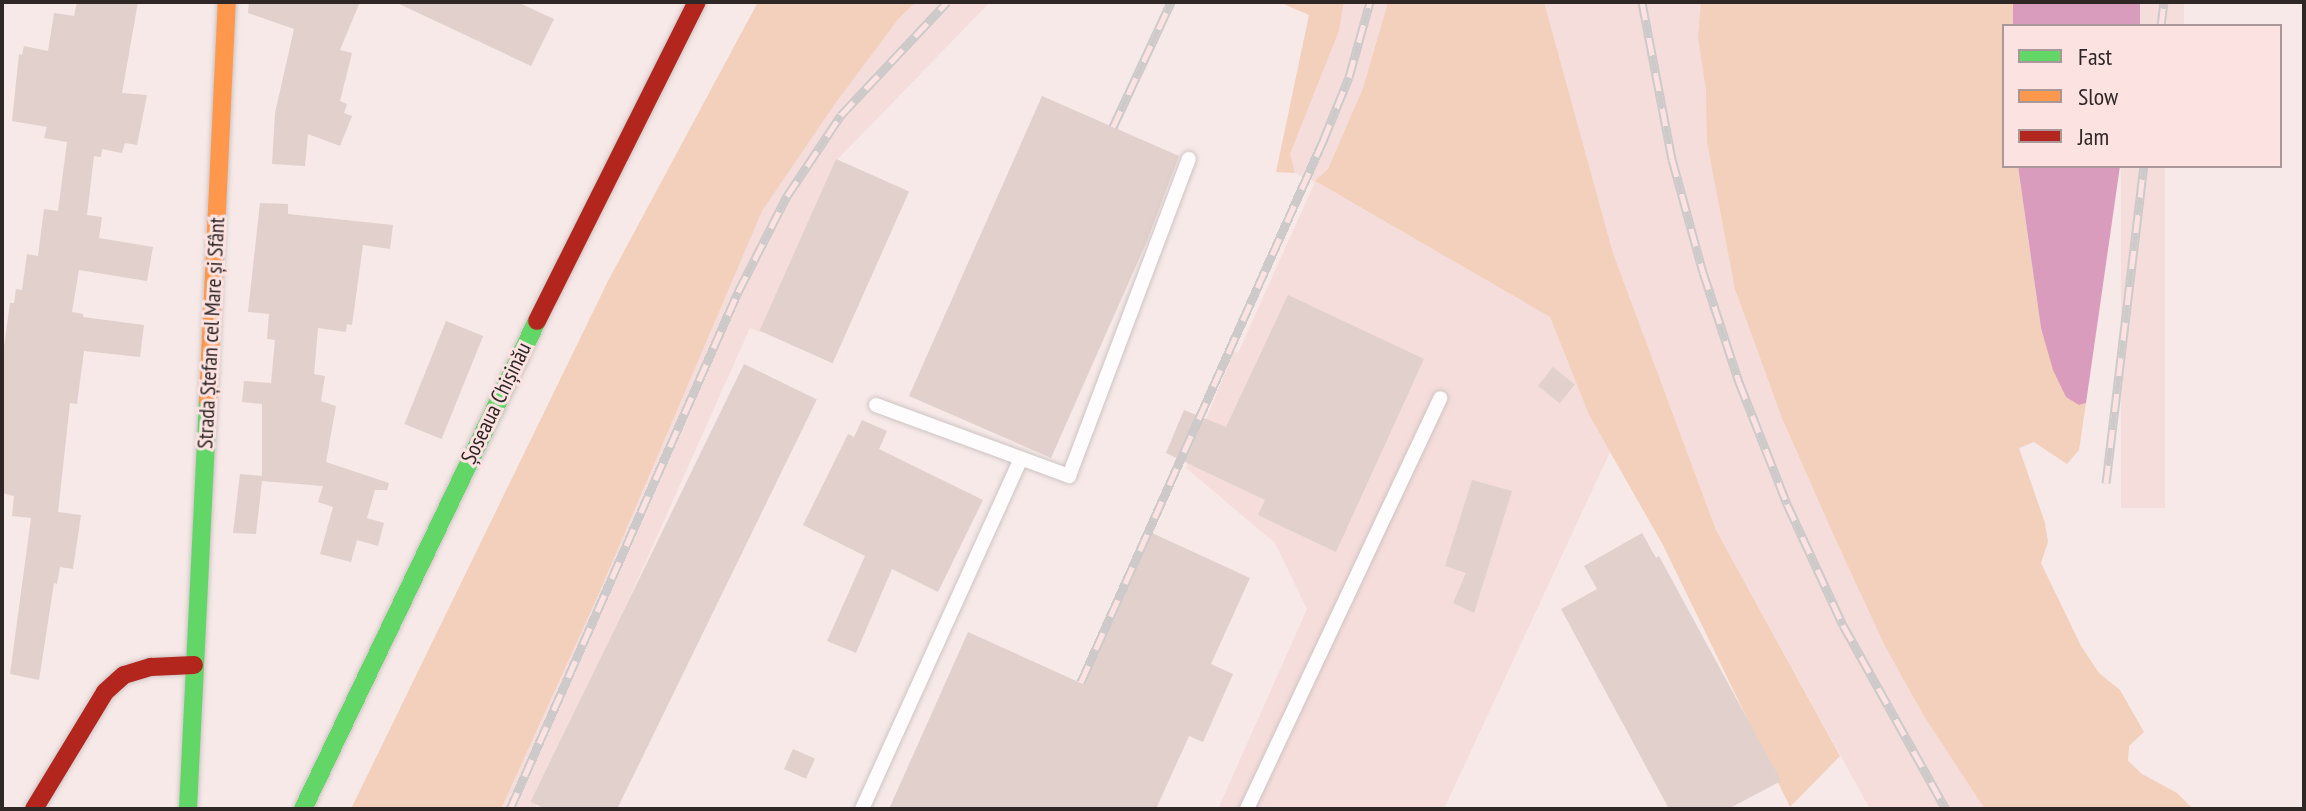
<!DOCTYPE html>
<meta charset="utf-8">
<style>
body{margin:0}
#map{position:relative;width:2306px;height:811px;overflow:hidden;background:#f6e9e8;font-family:"PT Sans Narrow",sans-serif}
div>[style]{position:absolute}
.built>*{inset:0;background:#f5dddb;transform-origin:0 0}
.green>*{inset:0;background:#f2d0bb}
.water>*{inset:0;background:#d99cbd;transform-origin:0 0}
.building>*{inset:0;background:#e1d0cc;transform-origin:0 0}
.roads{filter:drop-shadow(0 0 2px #cec4c3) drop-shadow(0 0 2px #cec4c3)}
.lane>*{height:14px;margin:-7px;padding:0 7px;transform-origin:7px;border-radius:7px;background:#fefcfc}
.fast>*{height:18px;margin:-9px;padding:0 9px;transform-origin:9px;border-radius:9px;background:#63d668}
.slow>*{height:18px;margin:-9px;padding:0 9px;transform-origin:9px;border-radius:9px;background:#ff974d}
.jam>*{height:18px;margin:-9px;padding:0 9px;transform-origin:9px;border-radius:9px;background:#b3261e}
.rail>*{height:9px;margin-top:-4.5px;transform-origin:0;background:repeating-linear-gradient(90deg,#fce3e2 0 18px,#cdcac9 0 36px);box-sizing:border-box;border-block:2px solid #cdcac9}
span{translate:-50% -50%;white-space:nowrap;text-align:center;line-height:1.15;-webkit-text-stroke:6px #fce3e2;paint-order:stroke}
.street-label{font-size:22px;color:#2f2626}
.frame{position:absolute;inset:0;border:4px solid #2f2626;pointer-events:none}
.legend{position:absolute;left:2002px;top:24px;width:280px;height:144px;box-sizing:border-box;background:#fce3e2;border:2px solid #aa9797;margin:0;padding:10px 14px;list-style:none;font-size:24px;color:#2f2626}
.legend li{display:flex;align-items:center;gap:16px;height:40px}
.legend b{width:40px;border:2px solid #aa9797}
</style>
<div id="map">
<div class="built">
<div style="clip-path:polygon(881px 2px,990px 2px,838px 159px,760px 332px,750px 328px,535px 809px,488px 809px,722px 268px)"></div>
<div style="clip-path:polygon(1344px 2px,1388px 2px,1363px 88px,1328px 169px,1316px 182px,1550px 317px,1589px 415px,1610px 452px,1444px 809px,1218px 809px,1307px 609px,1275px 543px,1186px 468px,1234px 351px,1238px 353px,1315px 182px,1295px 173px,1290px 154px,1339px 31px)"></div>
<div style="clip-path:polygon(1544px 2px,1736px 2px,2088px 809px,1870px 809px,1716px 530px,1613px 253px)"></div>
<div style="left:2140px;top:2px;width:44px;height:24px"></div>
<div style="left:2121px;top:166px;width:44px;height:342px"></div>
</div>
<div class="green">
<div style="clip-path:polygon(758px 2px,916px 2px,899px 18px,834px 105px,762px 211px,599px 593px,501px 809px,351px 809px,608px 281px)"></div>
<div style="clip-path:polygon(1279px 2px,1344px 2px,1339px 31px,1290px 154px,1295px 173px,1276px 172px,1309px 15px)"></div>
<div style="clip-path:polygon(1388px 2px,1544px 2px,1613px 253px,1716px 530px,1840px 756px,1790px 807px,1663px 545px,1589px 415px,1550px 317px,1315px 181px,1328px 169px,1363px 88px)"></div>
<div style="clip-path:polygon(1701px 2px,2013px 2px,2017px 26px,2004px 26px,2004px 166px,2018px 166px,2041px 328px,2079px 405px,2086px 403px,2079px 450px,2067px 464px,2034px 442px,2019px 448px,2045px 523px,2048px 542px,2041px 563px,2081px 646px,2099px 673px,2120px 690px,2144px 732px,2129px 746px,2128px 761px,2142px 774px,2177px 793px,2193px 809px,1985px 809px,1924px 716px,1885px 646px,1835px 538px,1782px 418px,1735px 289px,1707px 142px,1706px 90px,1698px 38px)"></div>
</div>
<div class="water">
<div style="left:2013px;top:2px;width:127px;height:24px"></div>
<div style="clip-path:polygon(2018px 166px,2120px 166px,2086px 403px,2079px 405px,2066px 397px,2053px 370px,2041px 328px)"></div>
</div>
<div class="building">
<div style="clip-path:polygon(77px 2px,138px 2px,122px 93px,147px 95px,137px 145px,125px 143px,122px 153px,102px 149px,101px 157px,94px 156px,87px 215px,102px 217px,99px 238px,153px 247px,147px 281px,79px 270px,72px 312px,83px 314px,83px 317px,144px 325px,140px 357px,84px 351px,77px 404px,70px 403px,58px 512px,81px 515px,73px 569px,60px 567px,57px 584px,54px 583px,39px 680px,10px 674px,31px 518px,12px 516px,14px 496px,2px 493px,2px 361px,10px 303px,14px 303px,16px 289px,22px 290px,27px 254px,38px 256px,44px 209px,58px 211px,67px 142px,44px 138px,47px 127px,12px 121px,19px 54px,22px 55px,24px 46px,48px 51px,54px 13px,74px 16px)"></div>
<div style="clip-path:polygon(249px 2px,360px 2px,340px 50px,352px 53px,340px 101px,347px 104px,344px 113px,352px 116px,340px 146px,308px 134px,305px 166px,272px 164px,275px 113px,294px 29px,248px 13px)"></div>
<div style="clip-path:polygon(395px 2px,517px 2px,554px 19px,531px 66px)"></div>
<div style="clip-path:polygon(1042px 96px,1179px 156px,1147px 241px,1051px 458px,909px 396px)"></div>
<div style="left:836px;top:159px;width:80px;height:188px;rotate:24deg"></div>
<div style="clip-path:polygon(260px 203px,288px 204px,288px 214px,393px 225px,390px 249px,363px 245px,352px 325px,347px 324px,346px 332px,318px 328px,314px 374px,325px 376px,321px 401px,336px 406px,326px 462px,389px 483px,387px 490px,375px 490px,367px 518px,384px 523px,378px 546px,357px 540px,351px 562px,320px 554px,333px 507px,318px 502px,323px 486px,262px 481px,256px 534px,233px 533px,240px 474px,262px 476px,262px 404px,242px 402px,244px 381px,271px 383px,275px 340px,267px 339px,269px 314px,248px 312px)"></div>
<div style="clip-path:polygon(1288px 295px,1424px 359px,1336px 552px,1258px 515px,1265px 500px,1166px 453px,1184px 410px,1226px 427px)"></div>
<div style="left:446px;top:321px;width:40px;height:111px;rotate:22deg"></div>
<div style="left:744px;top:364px;width:81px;height:487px;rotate:26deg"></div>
<div style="left:1553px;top:367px;width:28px;height:24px;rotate:39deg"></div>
<div style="clip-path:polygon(862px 420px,887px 431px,879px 449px,983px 500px,938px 592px,892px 569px,856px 653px,827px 641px,865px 556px,803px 525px,848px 434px,854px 437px)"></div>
<div style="clip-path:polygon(1472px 480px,1512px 491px,1474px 613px,1453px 603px,1466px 573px,1445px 566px)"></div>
<div style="clip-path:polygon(1152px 533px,1250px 578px,1211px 664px,1233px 674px,1203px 742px,1189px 736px,1156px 809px,889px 809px,968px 632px,1083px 684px)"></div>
<div style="clip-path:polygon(1642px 533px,1656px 558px,1659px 556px,1781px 781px,1728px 809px,1669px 809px,1561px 609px,1597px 589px,1584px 566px)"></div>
<div style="left:793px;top:749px;width:24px;height:22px;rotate:24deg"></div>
</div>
<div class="roads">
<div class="lane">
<div style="left:876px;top:405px;width:206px;rotate:20.2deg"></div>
<div style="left:1069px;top:476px;width:339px;rotate:-69.3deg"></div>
<div style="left:862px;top:809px;width:383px;rotate:-65.6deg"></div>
<div style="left:1247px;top:809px;width:454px;rotate:-64.8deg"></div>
</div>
<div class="fast">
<div style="left:188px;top:809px;width:409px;rotate:-87.2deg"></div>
<div style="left:303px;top:809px;width:541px;rotate:-64.38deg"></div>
</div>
<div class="slow">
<div style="left:208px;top:400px;width:398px;rotate:-87.3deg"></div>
</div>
<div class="jam">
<div style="left:537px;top:321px;width:357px;rotate:-63.4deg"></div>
<div style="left:34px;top:809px;width:137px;rotate:-58.7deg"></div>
<div style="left:105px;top:692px;width:25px;rotate:-42deg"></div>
<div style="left:124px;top:675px;width:28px;rotate:-17deg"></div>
<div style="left:151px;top:667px;width:43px;rotate:-2.7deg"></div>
</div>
</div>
<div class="rail">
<div style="left:1642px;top:2px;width:160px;rotate:79.2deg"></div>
<div style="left:1672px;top:159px;width:117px;rotate:74.7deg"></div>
<div style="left:1703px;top:272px;width:116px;rotate:71.9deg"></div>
<div style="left:1739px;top:382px;width:131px;rotate:68.5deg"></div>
<div style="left:1787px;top:504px;width:133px;rotate:65.2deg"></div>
<div style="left:1843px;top:625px;width:211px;rotate:60.8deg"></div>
<div style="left:2161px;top:26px;width:24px;rotate:-83deg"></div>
<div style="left:1113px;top:127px;width:138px;rotate:-65.1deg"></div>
<div style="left:2106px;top:483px;width:319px;rotate:-83.2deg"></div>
<div style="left:1081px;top:682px;width:593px;rotate:-65.9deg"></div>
<div style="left:1323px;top:141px;width:69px;rotate:-67.9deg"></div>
<div style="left:1349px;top:77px;width:78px;rotate:-74.4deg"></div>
<div style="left:510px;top:809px;width:565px;rotate:-66.2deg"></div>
<div style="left:738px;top:292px;width:108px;rotate:-63deg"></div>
<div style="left:787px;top:196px;width:97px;rotate:-56.3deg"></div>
<div style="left:841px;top:115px;width:155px;rotate:-46.8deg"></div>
</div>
<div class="street-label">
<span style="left:211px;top:333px;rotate:-87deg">Strada Ștefan cel Mare și Sfânt</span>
<span style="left:496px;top:403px;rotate:-64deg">Șoseaua Chișinău</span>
</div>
<div class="frame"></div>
<ul class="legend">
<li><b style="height:10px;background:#63d668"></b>Fast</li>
<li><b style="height:10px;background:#ff974d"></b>Slow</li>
<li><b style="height:10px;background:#b3261e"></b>Jam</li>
</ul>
</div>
